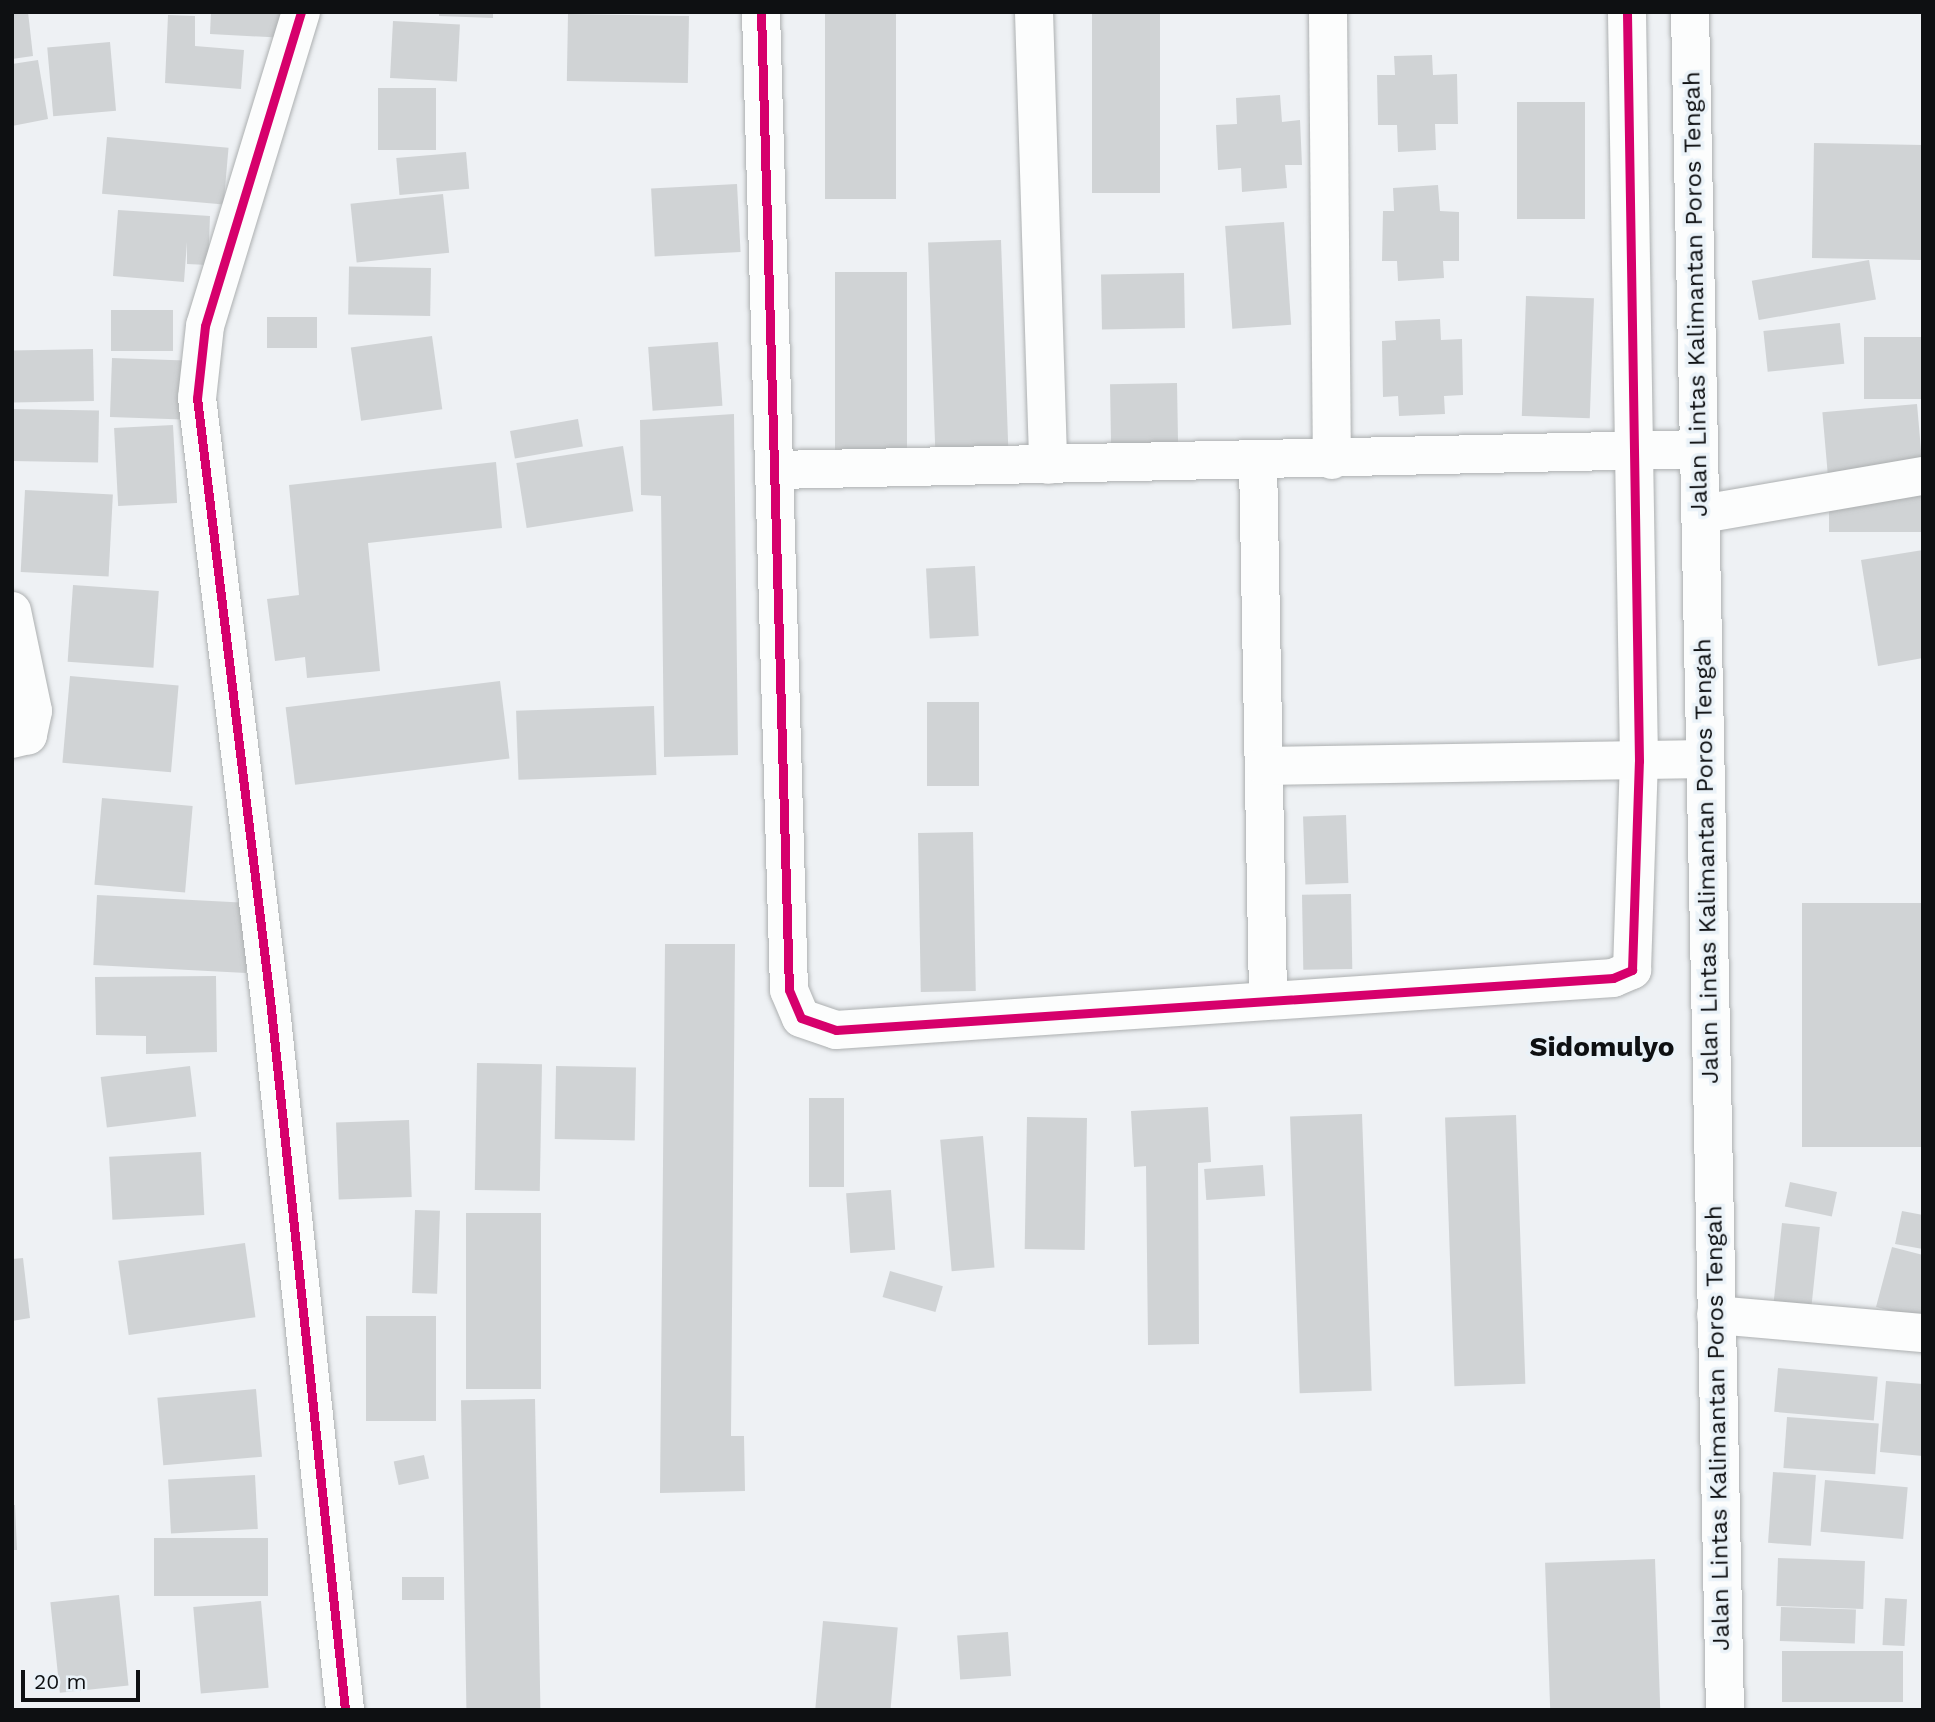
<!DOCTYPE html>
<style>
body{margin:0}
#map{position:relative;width:1935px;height:1722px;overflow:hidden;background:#eef1f4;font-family:"Work Sans",sans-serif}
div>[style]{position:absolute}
.building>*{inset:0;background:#d0d3d5;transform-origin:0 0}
.roads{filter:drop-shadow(0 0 2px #adb0b1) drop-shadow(0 0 2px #adb0b1)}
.minor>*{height:38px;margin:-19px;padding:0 19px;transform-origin:19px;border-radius:19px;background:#fcfdfd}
.highway>*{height:38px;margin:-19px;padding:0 19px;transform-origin:19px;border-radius:19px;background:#fcfdfd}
.cycleway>*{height:9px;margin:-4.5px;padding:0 4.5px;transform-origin:4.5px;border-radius:4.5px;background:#d6006c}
span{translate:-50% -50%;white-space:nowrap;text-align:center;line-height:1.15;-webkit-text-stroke:7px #eaf2f8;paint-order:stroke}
.street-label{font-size:24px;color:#0e1012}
.quarter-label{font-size:28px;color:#0e1012;font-weight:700}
.frame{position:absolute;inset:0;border:14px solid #0e1012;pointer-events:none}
.scale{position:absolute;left:21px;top:1670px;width:119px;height:32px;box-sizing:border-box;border:4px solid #0e1012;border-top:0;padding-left:9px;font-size:21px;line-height:24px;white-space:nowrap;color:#0e1012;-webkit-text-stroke:5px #eaf2f8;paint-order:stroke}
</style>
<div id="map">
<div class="building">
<div style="clip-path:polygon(12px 12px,28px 12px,33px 56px,12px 59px)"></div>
<div style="clip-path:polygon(211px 12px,288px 12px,286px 38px,210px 34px)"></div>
<div style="clip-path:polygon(439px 12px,493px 12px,493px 18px,439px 16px)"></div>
<div style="left:825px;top:12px;width:71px;height:187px"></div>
<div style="left:1092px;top:12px;width:68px;height:181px"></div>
<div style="left:568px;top:14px;width:121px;height:67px;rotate:1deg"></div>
<div style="clip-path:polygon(168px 15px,195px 16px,195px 46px,244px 50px,241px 89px,165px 83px)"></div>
<div style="left:393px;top:21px;width:67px;height:57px;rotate:3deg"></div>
<div style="left:110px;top:42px;width:69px;height:63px;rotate:85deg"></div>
<div style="clip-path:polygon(1432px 55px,1433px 75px,1457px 74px,1458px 124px,1435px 124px,1436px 150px,1398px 152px,1397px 125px,1378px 125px,1377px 75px,1395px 75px,1394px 56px)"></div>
<div style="clip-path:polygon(38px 60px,48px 119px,12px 126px,12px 64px)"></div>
<div style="left:378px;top:88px;width:58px;height:62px"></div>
<div style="clip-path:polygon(1280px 95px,1282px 122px,1300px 120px,1302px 165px,1285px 165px,1287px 188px,1242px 192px,1241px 168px,1218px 170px,1216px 125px,1237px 124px,1236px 98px)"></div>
<div style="left:1585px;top:102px;width:117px;height:68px;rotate:90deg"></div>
<div style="left:107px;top:137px;width:122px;height:57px;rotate:5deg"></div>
<div style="left:1814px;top:143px;width:109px;height:115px;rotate:1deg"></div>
<div style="left:466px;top:152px;width:37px;height:70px;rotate:85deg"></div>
<div style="left:737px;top:184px;width:68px;height:86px;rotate:87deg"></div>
<div style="clip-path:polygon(1438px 185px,1440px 211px,1459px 212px,1459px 261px,1443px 261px,1444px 278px,1398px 281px,1397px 261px,1382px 261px,1383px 211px,1394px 211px,1393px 188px)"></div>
<div style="left:443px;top:194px;width:59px;height:93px;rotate:84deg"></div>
<div style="clip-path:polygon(118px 210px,210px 216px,208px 265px,187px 264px,187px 242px,184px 282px,113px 276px)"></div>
<div style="left:1284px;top:222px;width:103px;height:59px;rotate:86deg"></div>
<div style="left:1001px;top:240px;width:211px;height:73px;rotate:88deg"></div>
<div style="left:1869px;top:260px;width:40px;height:119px;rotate:80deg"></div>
<div style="left:431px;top:268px;width:48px;height:82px;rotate:91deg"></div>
<div style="left:907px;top:272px;width:185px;height:72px;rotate:90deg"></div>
<div style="left:1184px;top:273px;width:55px;height:83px;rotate:89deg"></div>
<div style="left:1526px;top:296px;width:68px;height:120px;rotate:2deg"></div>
<div style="left:111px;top:310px;width:62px;height:41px"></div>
<div style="left:267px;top:317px;width:50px;height:31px"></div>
<div style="clip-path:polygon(1440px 319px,1441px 340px,1462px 339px,1463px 395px,1444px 396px,1445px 414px,1399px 416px,1398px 396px,1383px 397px,1382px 341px,1396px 340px,1395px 321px)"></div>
<div style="left:1840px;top:323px;width:41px;height:77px;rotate:84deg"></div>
<div style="left:432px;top:336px;width:74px;height:82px;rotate:82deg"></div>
<div style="left:1923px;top:337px;width:62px;height:59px;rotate:90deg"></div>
<div style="left:718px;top:342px;width:64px;height:70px;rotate:86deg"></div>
<div style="left:93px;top:349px;width:52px;height:81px;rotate:89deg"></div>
<div style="left:112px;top:358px;width:73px;height:59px;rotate:2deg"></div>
<div style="left:1177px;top:383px;width:70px;height:67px;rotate:89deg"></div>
<div style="left:1917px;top:404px;width:64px;height:95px;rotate:85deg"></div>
<div style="left:12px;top:409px;width:87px;height:52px;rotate:1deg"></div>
<div style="clip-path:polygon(734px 414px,738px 755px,664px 757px,661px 496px,641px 495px,640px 420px)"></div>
<div style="left:578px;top:419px;width:28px;height:69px;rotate:80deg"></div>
<div style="left:173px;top:425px;width:78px;height:59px;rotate:87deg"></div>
<div style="left:623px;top:446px;width:66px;height:108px;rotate:81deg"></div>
<div style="clip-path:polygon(496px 462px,502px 528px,368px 543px,380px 671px,307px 678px,305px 657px,275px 661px,267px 599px,299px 595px,289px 485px)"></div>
<div style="left:25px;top:490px;width:88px;height:82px;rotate:3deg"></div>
<div style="left:1923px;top:492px;width:40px;height:94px;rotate:90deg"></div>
<div style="clip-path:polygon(1923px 550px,1923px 658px,1878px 666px,1861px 560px)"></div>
<div style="left:975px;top:566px;width:70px;height:49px;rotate:87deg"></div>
<div style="left:73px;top:585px;width:86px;height:77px;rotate:4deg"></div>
<div style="left:70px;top:676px;width:109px;height:87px;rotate:5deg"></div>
<div style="left:500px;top:681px;width:78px;height:216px;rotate:83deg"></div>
<div style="left:927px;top:702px;width:52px;height:84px"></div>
<div style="left:654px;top:706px;width:69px;height:138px;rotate:88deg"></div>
<div style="left:102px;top:798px;width:91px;height:87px;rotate:5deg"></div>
<div style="left:1346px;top:815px;width:68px;height:43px;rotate:88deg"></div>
<div style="left:973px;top:832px;width:159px;height:55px;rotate:89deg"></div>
<div style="left:1351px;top:894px;width:75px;height:49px;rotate:89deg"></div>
<div style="left:97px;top:895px;width:153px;height:70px;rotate:3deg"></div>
<div style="left:1923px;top:903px;width:244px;height:121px;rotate:90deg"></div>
<div style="clip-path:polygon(665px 944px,735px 944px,731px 1436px,744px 1436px,745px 1491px,660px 1493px)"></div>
<div style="clip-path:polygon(216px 976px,217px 1052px,146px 1054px,146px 1036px,96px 1035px,95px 977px)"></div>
<div style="left:477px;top:1063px;width:65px;height:127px;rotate:1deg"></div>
<div style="left:190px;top:1066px;width:51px;height:90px;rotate:83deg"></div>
<div style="left:556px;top:1066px;width:80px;height:73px;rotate:1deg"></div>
<div style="left:844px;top:1098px;width:89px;height:35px;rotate:90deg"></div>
<div style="clip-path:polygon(1208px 1107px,1211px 1162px,1198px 1163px,1199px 1344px,1148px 1345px,1146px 1166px,1134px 1167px,1131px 1111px)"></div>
<div style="left:1362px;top:1114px;width:277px;height:72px;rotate:88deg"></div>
<div style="left:1516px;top:1115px;width:269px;height:71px;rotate:88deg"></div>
<div style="left:1027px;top:1117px;width:60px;height:132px;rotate:1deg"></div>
<div style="left:409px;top:1120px;width:77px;height:73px;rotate:88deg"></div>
<div style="left:983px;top:1136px;width:132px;height:43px;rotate:85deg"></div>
<div style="left:201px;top:1152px;width:63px;height:92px;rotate:87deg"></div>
<div style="left:1263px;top:1165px;width:31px;height:59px;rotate:86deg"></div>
<div style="left:1790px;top:1182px;width:48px;height:25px;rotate:12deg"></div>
<div style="left:891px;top:1190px;width:60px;height:45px;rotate:86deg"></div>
<div style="left:415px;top:1210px;width:25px;height:83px;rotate:2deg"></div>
<div style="clip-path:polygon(1902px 1211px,1923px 1215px,1923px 1249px,1895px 1244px)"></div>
<div style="left:466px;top:1213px;width:75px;height:176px"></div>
<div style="left:1782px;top:1223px;width:38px;height:86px;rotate:6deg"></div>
<div style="left:245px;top:1243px;width:75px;height:128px;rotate:82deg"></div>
<div style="clip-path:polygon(1892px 1247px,1923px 1255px,1923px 1319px,1876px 1307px)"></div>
<div style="clip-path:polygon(23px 1258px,30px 1318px,12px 1321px,12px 1259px)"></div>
<div style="left:890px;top:1271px;width:55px;height:27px;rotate:16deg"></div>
<div style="left:366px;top:1316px;width:70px;height:105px"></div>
<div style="left:1778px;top:1368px;width:100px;height:44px;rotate:5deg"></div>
<div style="clip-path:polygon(1886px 1381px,1923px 1384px,1923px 1456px,1880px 1452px)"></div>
<div style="left:256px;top:1389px;width:68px;height:99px;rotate:85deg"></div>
<div style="left:535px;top:1399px;width:311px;height:74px;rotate:89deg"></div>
<div style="left:1787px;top:1417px;width:92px;height:51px;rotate:4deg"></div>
<div style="left:424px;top:1455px;width:24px;height:31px;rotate:78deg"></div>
<div style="left:1773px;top:1472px;width:43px;height:71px;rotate:4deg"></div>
<div style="left:255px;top:1475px;width:54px;height:87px;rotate:87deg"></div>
<div style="left:1825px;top:1480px;width:83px;height:52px;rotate:5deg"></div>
<div style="clip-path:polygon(12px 1505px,15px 1505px,17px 1550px,12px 1550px)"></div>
<div style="left:268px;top:1538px;width:58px;height:114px;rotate:90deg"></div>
<div style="left:1778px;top:1558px;width:87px;height:48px;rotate:2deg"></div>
<div style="left:1655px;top:1559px;width:151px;height:110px;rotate:88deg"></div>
<div style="left:444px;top:1577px;width:23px;height:42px;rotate:90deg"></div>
<div style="left:119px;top:1595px;width:91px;height:69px;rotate:84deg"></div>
<div style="left:1885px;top:1598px;width:22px;height:47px;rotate:3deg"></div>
<div style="left:261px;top:1601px;width:87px;height:68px;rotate:85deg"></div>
<div style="left:1781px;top:1607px;width:75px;height:34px;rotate:2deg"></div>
<div style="left:823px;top:1621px;width:75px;height:89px;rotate:5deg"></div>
<div style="left:1008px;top:1632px;width:44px;height:51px;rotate:86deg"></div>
<div style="left:1903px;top:1651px;width:51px;height:121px;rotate:90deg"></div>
</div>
<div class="roads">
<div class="minor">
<div style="left:301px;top:12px;width:328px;rotate:107deg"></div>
<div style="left:205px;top:326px;width:72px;rotate:96.3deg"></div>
<div style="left:197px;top:398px;width:615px;rotate:83.09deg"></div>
<div style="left:271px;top:1009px;width:705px;rotate:83.97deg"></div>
<div style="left:761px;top:12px;width:978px;rotate:88.36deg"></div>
<div style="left:789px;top:990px;width:30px;rotate:67deg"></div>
<div style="left:801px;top:1018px;width:37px;rotate:19deg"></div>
<div style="left:836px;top:1030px;width:779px;rotate:-3.83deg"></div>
<div style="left:1613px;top:978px;width:21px;rotate:-23deg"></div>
<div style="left:1632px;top:970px;width:209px;rotate:-88.1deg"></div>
<div style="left:1639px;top:761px;width:749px;rotate:-90.92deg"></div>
<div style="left:1034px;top:12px;width:453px;rotate:88.2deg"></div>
<div style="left:1328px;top:12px;width:448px;rotate:89.5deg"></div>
<div style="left:1258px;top:461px;width:535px;rotate:88.93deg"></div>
<div style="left:777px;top:470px;width:922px;rotate:-1.3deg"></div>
<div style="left:1702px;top:514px;width:224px;rotate:-9.8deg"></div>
<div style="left:12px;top:611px;width:102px;rotate:78.1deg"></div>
<div style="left:33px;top:711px;width:25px;rotate:102deg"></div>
<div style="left:28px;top:735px;width:16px;rotate:166deg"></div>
<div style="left:1265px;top:766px;width:439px;rotate:-0.9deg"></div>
<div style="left:1716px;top:1315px;width:208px;rotate:5deg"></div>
</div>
<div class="highway">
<div style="left:1690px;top:12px;width:1698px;rotate:88.82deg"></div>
</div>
</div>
<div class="cycleway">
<div style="left:301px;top:12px;width:328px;rotate:107deg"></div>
<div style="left:205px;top:326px;width:72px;rotate:96.3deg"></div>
<div style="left:197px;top:398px;width:615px;rotate:83.09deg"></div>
<div style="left:271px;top:1009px;width:705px;rotate:83.97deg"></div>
<div style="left:761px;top:12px;width:978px;rotate:88.36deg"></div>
<div style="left:789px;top:990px;width:30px;rotate:67deg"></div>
<div style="left:801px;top:1018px;width:37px;rotate:19deg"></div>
<div style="left:836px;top:1030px;width:779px;rotate:-3.83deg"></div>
<div style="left:1613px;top:978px;width:21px;rotate:-23deg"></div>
<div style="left:1632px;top:970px;width:209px;rotate:-88.1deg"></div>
<div style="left:1639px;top:761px;width:749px;rotate:-90.92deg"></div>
</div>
<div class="street-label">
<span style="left:1696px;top:294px;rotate:-91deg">Jalan Lintas Kalimantan Poros Tengah</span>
<span style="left:1707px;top:861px;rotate:-91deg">Jalan Lintas Kalimantan Poros Tengah</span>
<span style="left:1718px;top:1428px;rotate:-91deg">Jalan Lintas Kalimantan Poros Tengah</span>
</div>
<div class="quarter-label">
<span style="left:1602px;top:1047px">Sidomulyo</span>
</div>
<div class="frame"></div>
<div class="scale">20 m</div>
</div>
